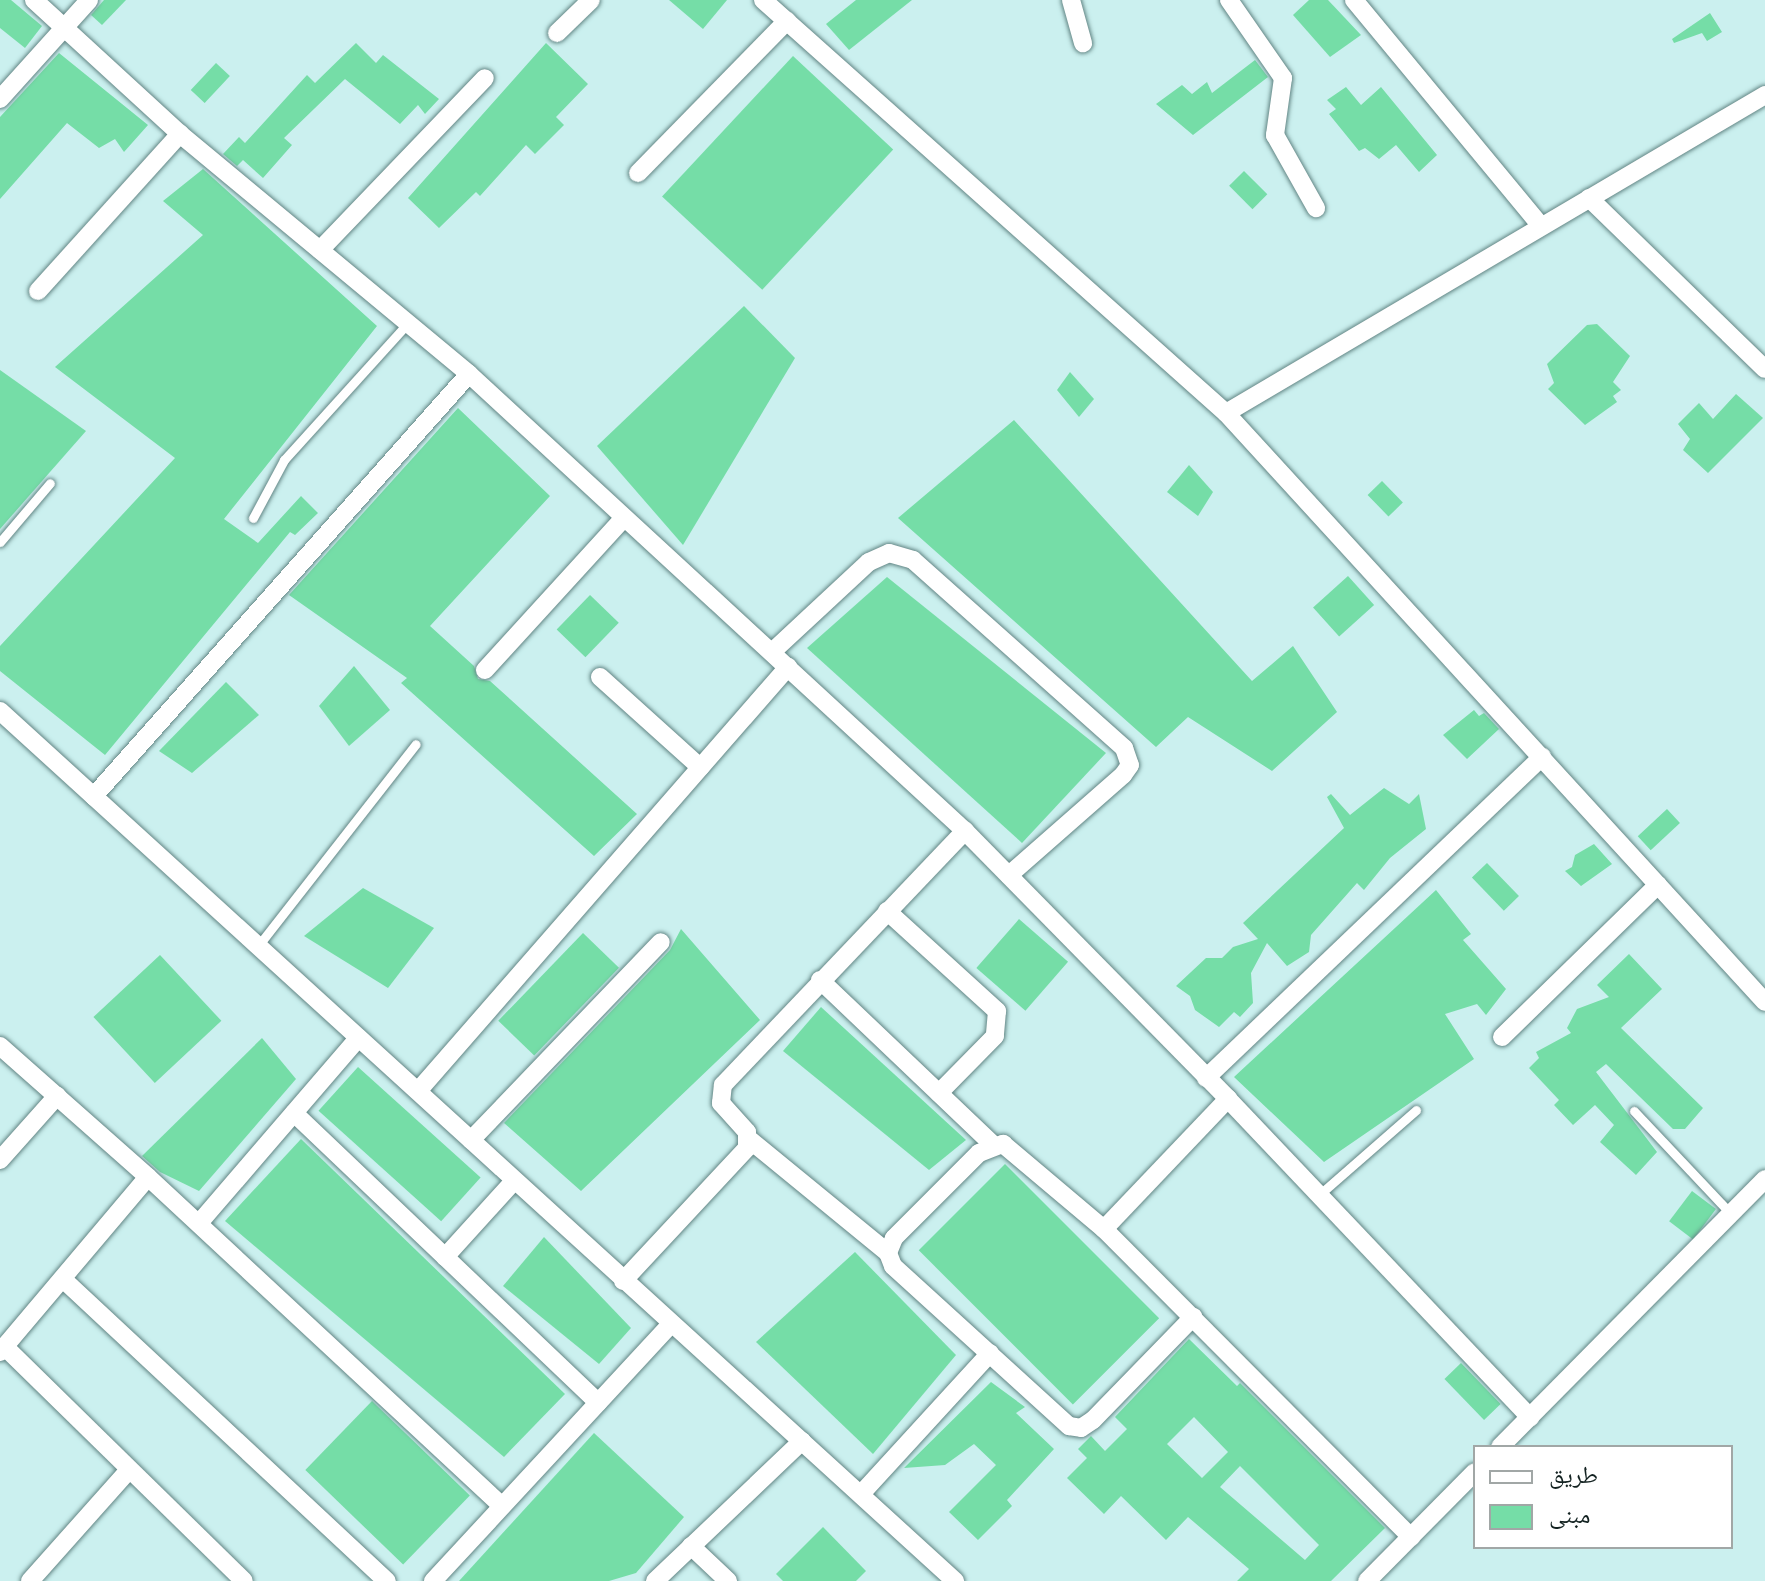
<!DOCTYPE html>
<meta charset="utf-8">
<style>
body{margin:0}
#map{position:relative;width:1765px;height:1581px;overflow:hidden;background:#cbf0ef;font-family:Jost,"Noto Naskh Arabic",sans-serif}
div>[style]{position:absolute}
.building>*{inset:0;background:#75dda7;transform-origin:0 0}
.roads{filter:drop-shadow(0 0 2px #628584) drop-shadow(0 0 2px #628584)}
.lane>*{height:9px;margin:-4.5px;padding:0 4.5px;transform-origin:4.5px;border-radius:4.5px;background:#fff}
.street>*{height:18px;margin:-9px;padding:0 9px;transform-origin:9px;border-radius:9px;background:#fff}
span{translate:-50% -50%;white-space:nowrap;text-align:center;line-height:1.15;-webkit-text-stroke:6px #fff;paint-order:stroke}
.legend{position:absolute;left:1473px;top:1445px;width:260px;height:104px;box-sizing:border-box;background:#fff;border:2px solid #a1a7a6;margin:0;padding:10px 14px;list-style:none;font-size:24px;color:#132221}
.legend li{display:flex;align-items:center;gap:16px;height:40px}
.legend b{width:40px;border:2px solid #a1a7a6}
</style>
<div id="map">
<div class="building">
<div style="clip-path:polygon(0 0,11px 0,42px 26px,25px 48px,0 28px)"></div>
<div style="clip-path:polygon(104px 0,126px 0,102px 25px,91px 15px)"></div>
<div style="clip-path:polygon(669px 0,727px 0,703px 29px)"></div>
<div style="clip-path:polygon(856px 0,912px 0,849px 50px,826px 24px)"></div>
<div style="clip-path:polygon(1309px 0,1328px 0,1361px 35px,1330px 57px,1293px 15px)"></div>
<div style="clip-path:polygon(1710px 13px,1722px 32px,1707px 41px,1702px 33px,1674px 43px,1672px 39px)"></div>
<div style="clip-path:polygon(356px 43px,376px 63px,383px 55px,439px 99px,425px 114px,418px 105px,400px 124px,345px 79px,284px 138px,292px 145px,263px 178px,243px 160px,237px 166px,223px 154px,239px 137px,245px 143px,307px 75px,315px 83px)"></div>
<div style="clip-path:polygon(546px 43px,588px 84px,556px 117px,564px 125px,535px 154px,526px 145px,480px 196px,476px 192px,439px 228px,408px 198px)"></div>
<div style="clip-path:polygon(59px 53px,148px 125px,124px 152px,115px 139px,99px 148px,67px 123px,0 199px,0 117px)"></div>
<div style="left:793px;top:56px;width:137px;height:192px;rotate:43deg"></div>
<div style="clip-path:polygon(1255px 60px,1268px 77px,1193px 135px,1156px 104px,1182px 85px,1192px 94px,1207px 82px,1212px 93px)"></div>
<div style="left:216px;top:63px;width:19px;height:37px;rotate:43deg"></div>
<div style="clip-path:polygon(1346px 87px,1361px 105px,1381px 87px,1437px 155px,1419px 172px,1396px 145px,1379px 159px,1365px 148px,1359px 151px,1329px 114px,1336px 109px,1327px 100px)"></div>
<div style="clip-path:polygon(203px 169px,377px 326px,224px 519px,258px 543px,301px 496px,318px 513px,295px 535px,290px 532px,105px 755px,0 671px,0 646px,175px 458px,55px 367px,203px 235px,163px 201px)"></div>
<div style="left:1244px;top:171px;width:33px;height:21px;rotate:45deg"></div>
<div style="clip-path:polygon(744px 306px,795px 358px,683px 545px,597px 446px)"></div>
<div style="clip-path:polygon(1597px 324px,1630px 356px,1613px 382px,1621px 390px,1613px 396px,1617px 402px,1585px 425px,1548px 389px,1554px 383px,1547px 364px,1587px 325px)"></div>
<div style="clip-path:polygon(0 370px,86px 431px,0 529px)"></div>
<div style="clip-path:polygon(1070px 372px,1094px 399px,1079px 417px,1057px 390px)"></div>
<div style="clip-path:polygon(1736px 394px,1763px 418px,1708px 473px,1683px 450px,1690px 439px,1678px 424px,1699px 403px,1713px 419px)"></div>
<div style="clip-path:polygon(458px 408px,550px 496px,430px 626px,474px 666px,478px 679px,490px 681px,637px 814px,594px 856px,401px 683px,407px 678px,289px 595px)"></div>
<div style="clip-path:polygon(1014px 420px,1252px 681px,1293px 646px,1337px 712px,1272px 771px,1188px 717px,1156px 747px,898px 518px)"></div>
<div style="clip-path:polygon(1189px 465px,1213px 492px,1198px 516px,1167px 492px)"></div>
<div style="left:1382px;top:481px;width:30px;height:20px;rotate:46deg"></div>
<div style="left:1348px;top:576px;width:39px;height:47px;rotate:48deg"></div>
<div style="clip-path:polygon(887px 577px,1106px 753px,1022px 843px,807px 648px)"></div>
<div style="left:590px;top:595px;width:40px;height:48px;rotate:44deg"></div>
<div style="clip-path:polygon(354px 666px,390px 710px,349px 746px,319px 706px)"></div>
<div style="clip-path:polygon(226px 682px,259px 715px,192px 773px,159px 751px)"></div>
<div style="clip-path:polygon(1474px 710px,1479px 716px,1484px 713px,1499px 729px,1467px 759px,1443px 735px)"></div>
<div style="clip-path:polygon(1384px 788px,1409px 804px,1419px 794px,1426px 829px,1390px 858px,1364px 890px,1357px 883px,1311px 935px,1309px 952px,1287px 966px,1267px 943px,1251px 973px,1253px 1003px,1240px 1017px,1234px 1012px,1219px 1027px,1195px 1010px,1190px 996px,1176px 986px,1206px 958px,1222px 958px,1233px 947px,1258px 939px,1243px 923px,1344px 828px,1327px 797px,1331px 794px,1350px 815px)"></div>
<div style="left:1667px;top:809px;width:19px;height:40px;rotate:47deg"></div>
<div style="clip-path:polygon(1594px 844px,1612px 864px,1581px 886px,1565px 871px,1572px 867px,1575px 855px)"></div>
<div style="left:1487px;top:863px;width:46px;height:21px;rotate:46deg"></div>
<div style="clip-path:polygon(363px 888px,434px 928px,388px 988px,304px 936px)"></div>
<div style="clip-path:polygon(1436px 890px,1471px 934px,1463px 940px,1506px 989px,1486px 1015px,1477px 1004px,1445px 1014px,1474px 1059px,1324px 1162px,1234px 1077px)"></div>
<div style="left:1019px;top:919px;width:65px;height:65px;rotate:41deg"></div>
<div style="clip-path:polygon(681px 929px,760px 1020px,581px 1191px,504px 1123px,670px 950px)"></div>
<div style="left:583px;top:933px;width:50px;height:122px;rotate:44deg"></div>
<div style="clip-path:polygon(1629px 954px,1662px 989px,1621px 1028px,1703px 1108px,1685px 1129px,1673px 1129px,1606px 1064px,1596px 1072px,1657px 1152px,1636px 1175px,1600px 1142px,1614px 1125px,1595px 1105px,1573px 1125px,1554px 1105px,1559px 1100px,1529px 1068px,1539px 1058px,1536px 1052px,1571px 1033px,1567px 1028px,1577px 1009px,1609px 997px,1597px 985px)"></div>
<div style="left:160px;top:955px;width:90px;height:91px;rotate:47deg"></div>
<div style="clip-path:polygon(821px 1007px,966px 1140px,929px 1170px,783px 1051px)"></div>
<div style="clip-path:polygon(262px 1038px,296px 1079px,199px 1191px,160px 1172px,142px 1156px)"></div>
<div style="left:358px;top:1067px;width:165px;height:59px;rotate:42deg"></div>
<div style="clip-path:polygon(301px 1139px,565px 1394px,504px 1457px,225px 1221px)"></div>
<div style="left:1005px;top:1164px;width:218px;height:122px;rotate:45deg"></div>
<div style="left:1692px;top:1191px;width:30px;height:38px;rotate:37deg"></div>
<div style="clip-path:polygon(544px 1237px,631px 1328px,599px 1364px,503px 1286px)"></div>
<div style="clip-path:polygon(855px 1252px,956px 1355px,873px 1454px,756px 1342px)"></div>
<div style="clip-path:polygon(evenodd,1189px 1339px,1237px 1386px,1240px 1383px,1385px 1528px,1331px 1581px,1237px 1581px,1249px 1569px,1188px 1517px,1166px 1540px,1121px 1496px,1104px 1514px,1067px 1478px,1087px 1458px,1078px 1449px,1091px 1436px,1105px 1451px,1127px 1429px,1115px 1417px,1189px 1339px,1194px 1417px,1228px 1452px,1202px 1478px,1167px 1444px,1194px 1417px,1189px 1339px,1240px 1466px,1319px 1545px,1305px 1560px,1220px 1487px,1240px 1466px)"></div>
<div style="left:1461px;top:1363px;width:57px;height:23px;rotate:46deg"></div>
<div style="clip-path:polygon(991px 1382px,1025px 1407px,1016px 1413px,1054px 1449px,1007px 1500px,1012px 1506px,978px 1540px,949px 1512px,996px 1465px,974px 1444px,945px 1465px,904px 1468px)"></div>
<div style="left:372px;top:1401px;width:136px;height:96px;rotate:44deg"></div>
<div style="clip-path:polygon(594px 1433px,684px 1517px,636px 1573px,609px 1581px,459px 1581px)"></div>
<div style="clip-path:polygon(823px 1527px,866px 1571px,856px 1581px,783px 1581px,776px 1574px)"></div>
</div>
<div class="roads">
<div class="lane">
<div style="left:253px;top:518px;width:66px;rotate:-61.9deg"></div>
<div style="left:284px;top:460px;width:185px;rotate:-47.9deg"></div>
<div style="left:0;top:542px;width:77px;rotate:-49.7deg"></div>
<div style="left:258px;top:946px;width:256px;rotate:-52deg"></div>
<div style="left:1634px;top:1111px;width:141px;rotate:46.7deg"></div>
<div style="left:1319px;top:1195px;width:129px;rotate:-41.2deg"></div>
</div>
<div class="street">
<div style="left:34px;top:0;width:198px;rotate:42.5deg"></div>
<div style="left:180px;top:134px;width:376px;rotate:39.7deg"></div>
<div style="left:469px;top:374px;width:565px;rotate:131.63deg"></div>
<div style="left:763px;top:0;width:620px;rotate:41.73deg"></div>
<div style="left:1226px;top:413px;width:798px;rotate:47.54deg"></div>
<div style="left:1071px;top:0;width:45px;rotate:74.4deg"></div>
<div style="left:1229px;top:0;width:95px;rotate:55.3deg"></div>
<div style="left:1283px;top:78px;width:58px;rotate:98deg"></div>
<div style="left:1275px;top:135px;width:84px;rotate:60.7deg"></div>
<div style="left:1354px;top:0;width:293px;rotate:50.4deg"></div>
<div style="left:557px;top:33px;width:47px;rotate:-44.1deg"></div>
<div style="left:0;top:99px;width:133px;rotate:-48deg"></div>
<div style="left:638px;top:173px;width:213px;rotate:-45.6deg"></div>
<div style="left:1589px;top:198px;width:245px;rotate:44.2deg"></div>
<div style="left:320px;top:250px;width:238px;rotate:-46.2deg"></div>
<div style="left:38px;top:291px;width:212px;rotate:-47.9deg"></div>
<div style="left:469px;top:374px;width:674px;rotate:42.66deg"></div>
<div style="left:965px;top:831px;width:375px;rotate:45.5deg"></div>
<div style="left:1226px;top:413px;width:626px;rotate:-30.54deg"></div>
<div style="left:772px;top:652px;width:132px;rotate:-42.9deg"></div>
<div style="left:869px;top:562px;width:22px;rotate:-24deg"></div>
<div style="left:889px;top:553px;width:25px;rotate:16deg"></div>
<div style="left:913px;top:560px;width:283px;rotate:41.7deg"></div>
<div style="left:1124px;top:748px;width:18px;rotate:71deg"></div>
<div style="left:1130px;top:765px;width:12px;rotate:125deg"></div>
<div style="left:1123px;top:775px;width:152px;rotate:138.7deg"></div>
<div style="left:485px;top:670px;width:206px;rotate:-47.6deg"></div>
<div style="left:600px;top:677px;width:135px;rotate:42deg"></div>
<div style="left:0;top:711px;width:1292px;rotate:42.33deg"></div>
<div style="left:887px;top:911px;width:149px;rotate:42.3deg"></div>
<div style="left:997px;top:1011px;width:25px;rotate:95deg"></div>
<div style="left:995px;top:1036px;width:80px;rotate:134.5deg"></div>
<div style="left:820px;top:980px;width:238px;rotate:43.6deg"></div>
<div style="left:1502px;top:1037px;width:218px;rotate:-44.3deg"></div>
<div style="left:0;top:1046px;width:198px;rotate:41.5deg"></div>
<div style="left:1206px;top:1078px;width:465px;rotate:-43.7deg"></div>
<div style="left:418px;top:1091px;width:563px;rotate:-48.89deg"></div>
<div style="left:294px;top:1113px;width:420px;rotate:43.6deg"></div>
<div style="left:471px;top:1140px;width:274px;rotate:-46.2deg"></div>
<div style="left:750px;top:1140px;width:178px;rotate:39.3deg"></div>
<div style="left:888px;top:1253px;width:14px;rotate:69deg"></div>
<div style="left:893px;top:1266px;width:238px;rotate:42.3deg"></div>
<div style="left:1069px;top:1426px;width:12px;rotate:9deg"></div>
<div style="left:1081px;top:1428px;width:14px;rotate:-34deg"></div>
<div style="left:1093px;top:1420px;width:144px;rotate:-45.8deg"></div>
<div style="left:0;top:1160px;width:86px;rotate:-48.3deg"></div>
<div style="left:200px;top:1222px;width:243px;rotate:-49.3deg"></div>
<div style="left:1104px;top:1229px;width:180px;rotate:-46.4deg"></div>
<div style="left:1228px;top:1099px;width:439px;rotate:46.5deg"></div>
<div style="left:888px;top:1253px;width:16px;rotate:-68deg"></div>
<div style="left:894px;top:1238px;width:120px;rotate:-45deg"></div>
<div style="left:979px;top:1153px;width:26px;rotate:-21deg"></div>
<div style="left:1003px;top:1144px;width:132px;rotate:40.1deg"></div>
<div style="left:1104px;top:1229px;width:435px;rotate:45.1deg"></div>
<div style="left:445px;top:1257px;width:103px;rotate:-47.8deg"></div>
<div style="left:65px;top:1281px;width:440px;rotate:43deg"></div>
<div style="left:623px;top:1281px;width:182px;rotate:-47deg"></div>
<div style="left:747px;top:1148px;width:16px;rotate:-90deg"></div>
<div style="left:747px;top:1132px;width:39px;rotate:-132deg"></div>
<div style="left:721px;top:1103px;width:18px;rotate:-84deg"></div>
<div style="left:723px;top:1085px;width:351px;rotate:-46.4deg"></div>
<div style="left:5px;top:1347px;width:334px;rotate:44.4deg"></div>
<div style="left:0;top:1352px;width:229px;rotate:-49.8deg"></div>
<div style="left:148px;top:1177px;width:483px;rotate:42.9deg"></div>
<div style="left:1500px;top:1447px;width:377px;rotate:-45.3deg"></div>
<div style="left:861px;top:1494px;width:191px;rotate:-47.5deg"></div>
<div style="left:691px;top:1546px;width:51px;rotate:43.4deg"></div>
<div style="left:30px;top:1581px;width:146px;rotate:-48.3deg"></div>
<div style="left:433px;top:1581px;width:350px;rotate:-47.2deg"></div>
<div style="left:655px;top:1581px;width:203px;rotate:-43.6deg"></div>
<div style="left:1367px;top:1581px;width:153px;rotate:-45.3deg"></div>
</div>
</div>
<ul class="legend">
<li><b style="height:10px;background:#fff"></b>طريق</li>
<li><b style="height:22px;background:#75dda7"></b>مبنى</li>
</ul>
</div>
